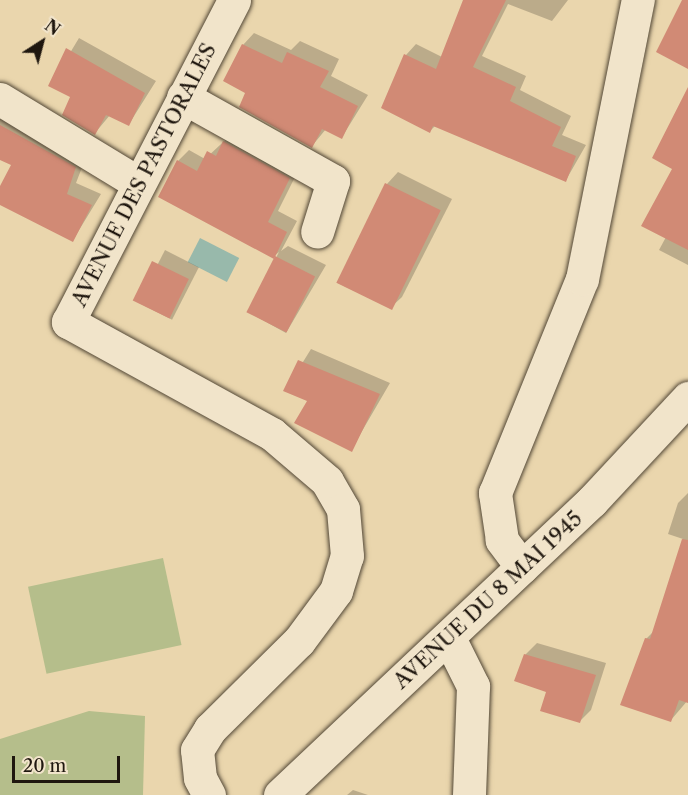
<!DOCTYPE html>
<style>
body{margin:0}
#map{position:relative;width:688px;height:795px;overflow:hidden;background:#ead6ad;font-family:"Libre Caslon Text",serif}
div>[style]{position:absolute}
.green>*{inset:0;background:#b5be8b;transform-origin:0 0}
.water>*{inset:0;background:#98b9ab;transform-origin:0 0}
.shadow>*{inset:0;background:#0003;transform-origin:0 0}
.building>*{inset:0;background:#d18a75;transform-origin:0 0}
.roads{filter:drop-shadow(0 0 2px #524736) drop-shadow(0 0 2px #524736)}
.minor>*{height:33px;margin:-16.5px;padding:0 16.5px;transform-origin:16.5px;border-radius:16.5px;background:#f1e4ca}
span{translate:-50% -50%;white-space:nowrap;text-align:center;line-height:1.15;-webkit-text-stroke:4.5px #f1e4ca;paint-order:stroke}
.street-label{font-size:21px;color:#1f170f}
.north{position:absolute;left:12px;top:12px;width:60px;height:60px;-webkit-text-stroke:4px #f1e4ca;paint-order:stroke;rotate:36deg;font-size:16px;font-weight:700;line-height:24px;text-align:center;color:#1f170f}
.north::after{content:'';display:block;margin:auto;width:21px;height:27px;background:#1f170f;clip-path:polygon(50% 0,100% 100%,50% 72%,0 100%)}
.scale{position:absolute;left:12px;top:756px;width:108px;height:27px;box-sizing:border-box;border:3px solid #1f170f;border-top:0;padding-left:8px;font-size:18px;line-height:21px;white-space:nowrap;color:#1f170f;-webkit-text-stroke:4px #f1e4ca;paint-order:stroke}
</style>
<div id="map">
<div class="green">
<div style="left:163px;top:558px;width:89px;height:138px;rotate:78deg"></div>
<div style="clip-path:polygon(89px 711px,145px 716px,143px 795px,0 795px,0 739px)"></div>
</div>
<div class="water">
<div style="left:200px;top:238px;width:44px;height:27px;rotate:27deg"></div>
</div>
<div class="shadow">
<div style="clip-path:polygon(465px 0,568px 0,552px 21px,508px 4px,482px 56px,526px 76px,520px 90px,571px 116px,562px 135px,586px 145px,566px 180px,436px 125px,430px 131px,406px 55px,416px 44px,442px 57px)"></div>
<div style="clip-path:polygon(254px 33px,291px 50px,300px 41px,339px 59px,331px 76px,368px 95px,342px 137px,326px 129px,312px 146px,247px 93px,243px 45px)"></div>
<div style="clip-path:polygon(79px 38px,156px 81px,129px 124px,110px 115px,95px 133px,72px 96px,50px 86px)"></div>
<div style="clip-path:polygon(688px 94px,688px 265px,659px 250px,666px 237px)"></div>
<div style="clip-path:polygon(0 112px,86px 157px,76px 183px,101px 194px,73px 240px,0 204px,0 189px,13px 165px,0 159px)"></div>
<div style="clip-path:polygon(235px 131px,300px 167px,278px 211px,297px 221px,281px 251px,288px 246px,326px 265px,286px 333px,248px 312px,279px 252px,273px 257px,178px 161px,189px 150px,205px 159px)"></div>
<div style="clip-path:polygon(398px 172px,452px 199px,402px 297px,390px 308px,338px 283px,387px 184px)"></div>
<div style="left:165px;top:250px;width:38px;height:59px;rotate:27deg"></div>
<div style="clip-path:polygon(311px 349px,390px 383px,351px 450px,309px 400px,285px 391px)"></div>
<div style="clip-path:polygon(688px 493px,688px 700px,671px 720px,646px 639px,654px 631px,683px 539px,668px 534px,678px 503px)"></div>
<div style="clip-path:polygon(537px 643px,606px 663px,591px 710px,580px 721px,548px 691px,525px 655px)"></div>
<div style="clip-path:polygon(353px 790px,368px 795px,347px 795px)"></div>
</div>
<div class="building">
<div style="clip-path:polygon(463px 0,506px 0,473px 67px,516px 87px,510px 101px,561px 127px,552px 146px,576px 156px,566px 182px,433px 126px,430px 133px,381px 108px,404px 54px,436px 69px)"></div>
<div style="clip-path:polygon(682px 0,688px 0,688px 69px,656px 52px)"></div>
<div style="clip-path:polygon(242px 44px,282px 63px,287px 52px,329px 71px,320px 87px,358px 106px,342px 139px,322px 129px,312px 148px,239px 107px,245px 93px,223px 81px)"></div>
<div style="clip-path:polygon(66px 48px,145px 93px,129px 126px,106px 115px,95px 135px,62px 115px,70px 97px,48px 86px)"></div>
<div style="clip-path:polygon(688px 87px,688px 250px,641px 226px,672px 169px,652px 158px)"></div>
<div style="clip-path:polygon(0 125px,76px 167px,67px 194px,92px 205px,73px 242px,0 205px,0 186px,11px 165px,0 160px)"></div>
<div style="clip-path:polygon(223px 141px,290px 178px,268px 222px,287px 232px,274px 259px,158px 197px,177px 160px,197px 171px,207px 151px,216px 156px)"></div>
<div style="left:385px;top:183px;width:62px;height:111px;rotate:26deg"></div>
<div style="left:275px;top:256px;width:45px;height:63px;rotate:27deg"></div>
<div style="left:152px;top:261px;width:41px;height:44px;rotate:26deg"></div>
<div style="clip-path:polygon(298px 360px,380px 394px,352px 452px,294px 423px,307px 401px,283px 391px)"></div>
<div style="clip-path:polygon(682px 539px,688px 540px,688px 703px,679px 700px,671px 722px,620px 705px,645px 638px,650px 639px)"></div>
<div style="clip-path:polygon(524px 654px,596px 675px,580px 723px,540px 711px,546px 692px,514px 681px)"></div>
</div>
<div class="roads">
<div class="minor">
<div style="left:183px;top:97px;width:172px;rotate:29.2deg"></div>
<div style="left:333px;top:181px;width:53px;rotate:107.4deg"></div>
<div style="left:0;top:99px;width:162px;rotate:31.3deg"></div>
<div style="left:522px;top:567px;width:34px;rotate:-127deg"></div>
<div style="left:502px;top:540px;width:48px;rotate:-98.5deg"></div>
<div style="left:495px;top:493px;width:231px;rotate:-67.9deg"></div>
<div style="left:582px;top:279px;width:285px;rotate:-78.7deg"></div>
<div style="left:449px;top:638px;width:54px;rotate:63.4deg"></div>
<div style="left:473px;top:686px;width:109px;rotate:92.1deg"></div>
<div style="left:209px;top:795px;width:19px;rotate:-118deg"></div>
<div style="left:200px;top:778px;width:28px;rotate:-96deg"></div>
<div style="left:197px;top:750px;width:25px;rotate:-58deg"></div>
<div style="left:210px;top:729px;width:125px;rotate:-44.7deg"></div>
<div style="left:299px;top:641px;width:62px;rotate:-53.5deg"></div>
<div style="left:336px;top:591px;width:37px;rotate:-73deg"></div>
<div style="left:347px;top:556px;width:47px;rotate:-94.9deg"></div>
<div style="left:343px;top:509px;width:32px;rotate:-120deg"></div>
<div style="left:327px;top:481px;width:72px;rotate:-139.5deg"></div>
<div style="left:272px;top:434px;width:233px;rotate:-151.2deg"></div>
<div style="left:68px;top:322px;width:362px;rotate:-62.7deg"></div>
<div style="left:280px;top:795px;width:429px;rotate:-43.3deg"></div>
<div style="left:592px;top:501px;width:141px;rotate:-47deg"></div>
</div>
</div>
<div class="street-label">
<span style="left:144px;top:175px;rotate:-63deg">AVENUE DES PASTORALES</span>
<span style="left:488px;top:600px;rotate:-43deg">AVENUE DU 8 MAI 1945</span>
</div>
<div class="north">N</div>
<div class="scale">20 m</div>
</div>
